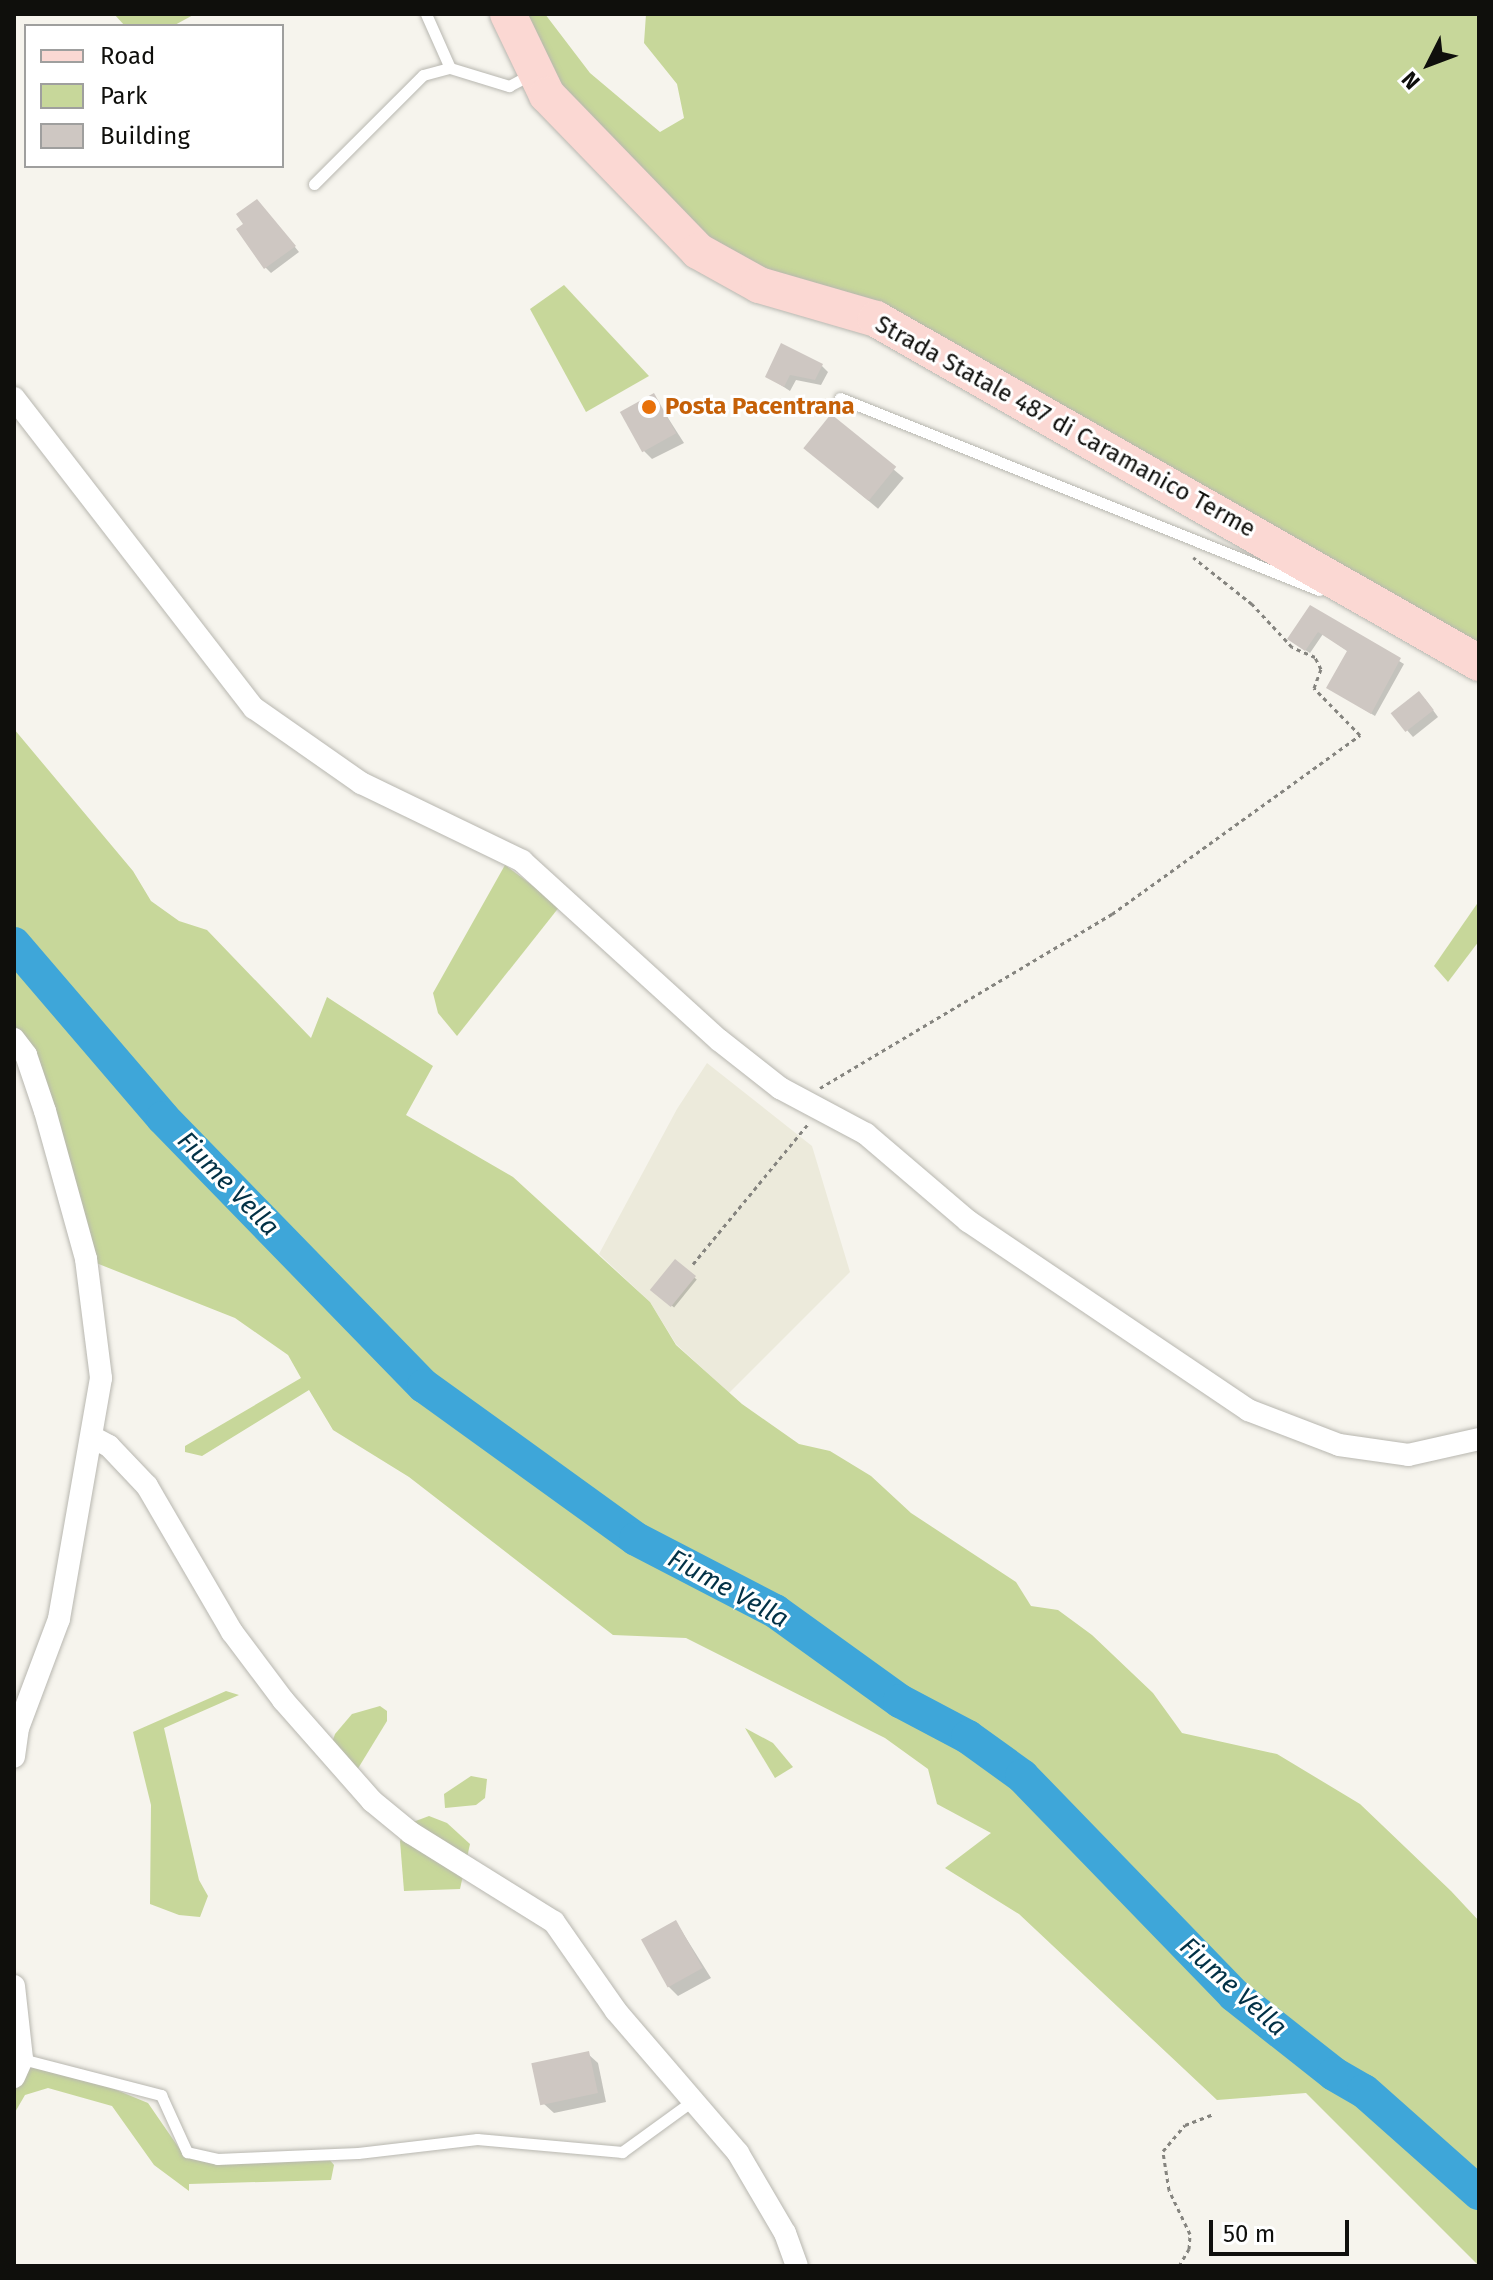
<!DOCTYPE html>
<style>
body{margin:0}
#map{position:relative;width:1493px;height:2280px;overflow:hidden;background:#f6f4ed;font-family:"Fira Sans",sans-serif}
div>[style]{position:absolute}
.built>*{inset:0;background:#eceadb}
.green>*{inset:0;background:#c7d79a}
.shadow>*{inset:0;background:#0003;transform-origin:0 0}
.river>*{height:34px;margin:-17px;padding:0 17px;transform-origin:17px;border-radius:17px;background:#3ea6d9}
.building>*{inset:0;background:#cec7c2;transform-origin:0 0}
.path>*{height:3px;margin-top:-1.5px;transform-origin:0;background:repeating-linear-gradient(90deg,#85847f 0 4px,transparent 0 8px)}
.roads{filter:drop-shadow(0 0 2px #b8b7b0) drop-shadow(0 0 2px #b8b7b0)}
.service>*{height:11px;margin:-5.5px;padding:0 5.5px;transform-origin:5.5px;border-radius:5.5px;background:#fff}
.minor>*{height:22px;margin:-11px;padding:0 11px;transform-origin:11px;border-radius:11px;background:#fff}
.primary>*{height:36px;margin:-18px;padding:0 18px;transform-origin:18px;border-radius:18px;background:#fbd8d3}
.dots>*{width:22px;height:22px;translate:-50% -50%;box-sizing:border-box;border:4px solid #fff;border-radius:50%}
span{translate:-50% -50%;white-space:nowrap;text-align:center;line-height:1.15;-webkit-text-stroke:6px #fff;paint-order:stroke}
.food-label{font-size:24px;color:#c56008;font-weight:700}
.left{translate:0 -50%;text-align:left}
.street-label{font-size:24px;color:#0f0f0c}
.water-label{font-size:26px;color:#023146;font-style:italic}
.frame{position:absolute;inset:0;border:16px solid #0f0f0c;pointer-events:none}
.legend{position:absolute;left:24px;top:24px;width:260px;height:144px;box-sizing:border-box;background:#fff;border:2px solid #9f9f9e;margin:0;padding:10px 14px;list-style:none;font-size:24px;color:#0f0f0c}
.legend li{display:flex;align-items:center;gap:16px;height:40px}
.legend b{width:40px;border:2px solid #9f9f9e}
.north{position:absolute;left:1389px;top:24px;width:80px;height:80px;-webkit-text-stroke:6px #fff;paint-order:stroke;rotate:228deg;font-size:22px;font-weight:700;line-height:32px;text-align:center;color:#0f0f0c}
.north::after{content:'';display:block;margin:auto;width:28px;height:36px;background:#0f0f0c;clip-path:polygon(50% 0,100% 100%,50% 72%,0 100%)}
.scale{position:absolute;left:1209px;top:2220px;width:140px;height:36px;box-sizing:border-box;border:4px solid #0f0f0c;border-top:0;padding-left:10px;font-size:24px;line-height:28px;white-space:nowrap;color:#0f0f0c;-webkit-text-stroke:6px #fff;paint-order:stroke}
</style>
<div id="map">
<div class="built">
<div style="clip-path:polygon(707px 1063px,812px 1146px,850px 1272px,729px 1393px,676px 1344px,650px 1302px,599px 1254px,677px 1109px)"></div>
</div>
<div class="green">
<div style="clip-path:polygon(114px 14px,195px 14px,173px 26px,125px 26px)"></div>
<div style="clip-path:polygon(508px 14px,545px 14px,590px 73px,660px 132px,684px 118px,677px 84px,644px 43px,646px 14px,1479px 14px,1479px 663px,966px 366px,759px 285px,601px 156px)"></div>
<div style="clip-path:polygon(564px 285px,649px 376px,586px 412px,530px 309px)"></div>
<div style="clip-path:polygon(14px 729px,133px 871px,151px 901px,179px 921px,207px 930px,311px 1038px,327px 997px,433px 1066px,406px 1115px,513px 1177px,650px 1302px,676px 1345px,742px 1404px,799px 1444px,830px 1451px,871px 1476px,911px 1513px,1016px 1582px,1031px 1606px,1058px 1610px,1092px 1635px,1153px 1693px,1182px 1733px,1277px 1754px,1360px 1804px,1451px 1891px,1479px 1921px,1479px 2266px,1306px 2093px,1217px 2100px,1019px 1914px,945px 1868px,991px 1833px,937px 1804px,928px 1769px,885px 1738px,686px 1638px,613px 1635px,409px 1477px,333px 1430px,309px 1390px,202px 1456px,185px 1452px,185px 1446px,301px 1378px,288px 1355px,235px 1318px,86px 1259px,14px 1039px)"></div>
<div style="clip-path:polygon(505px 865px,560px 906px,457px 1036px,438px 1013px,433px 993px)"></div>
<div style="clip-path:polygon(1479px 901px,1479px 941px,1448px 982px,1434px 966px)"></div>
<div style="clip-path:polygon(226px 1691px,239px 1695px,164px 1728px,199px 1880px,208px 1896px,200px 1917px,179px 1915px,150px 1904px,151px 1805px,133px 1732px)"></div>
<div style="clip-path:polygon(380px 1706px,387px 1711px,387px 1721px,354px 1775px,330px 1748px,335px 1734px,352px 1714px)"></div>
<div style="clip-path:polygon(745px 1728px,773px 1743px,793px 1767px,775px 1778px)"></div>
<div style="clip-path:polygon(471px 1776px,487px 1779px,485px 1798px,476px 1805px,445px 1808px,444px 1794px)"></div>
<div style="clip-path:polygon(429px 1816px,447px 1823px,470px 1844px,460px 1889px,404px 1891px,400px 1841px,413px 1822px)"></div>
<div style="clip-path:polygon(25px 2064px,80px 2075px,148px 2103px,179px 2148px,196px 2159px,329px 2159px,334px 2165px,331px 2180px,189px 2184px,189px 2191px,154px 2165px,112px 2106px,48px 2088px,25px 2095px,14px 2114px,14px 2086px)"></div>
</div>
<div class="shadow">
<div style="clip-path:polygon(263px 208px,299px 252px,271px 273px,265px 267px)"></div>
<div style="clip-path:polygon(822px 366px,828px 372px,821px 385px,796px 380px,790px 391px,767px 376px)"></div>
<div style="clip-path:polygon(654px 396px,684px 443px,652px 459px,642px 449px)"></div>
<div style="left:831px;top:417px;width:95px;height:40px;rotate:40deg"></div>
<div style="clip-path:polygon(1311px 608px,1404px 664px,1375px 716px,1329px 688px,1349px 652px,1323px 634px,1310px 653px,1294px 643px)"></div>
<div style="clip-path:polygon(1425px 699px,1438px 717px,1413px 737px,1393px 714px)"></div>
<div style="left:675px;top:1262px;width:28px;height:36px;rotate:39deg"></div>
<div style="clip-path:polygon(676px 1922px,711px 1978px,678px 1996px,668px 1986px)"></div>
<div style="clip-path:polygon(588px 2054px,598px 2063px,606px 2102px,554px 2113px,544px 2104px)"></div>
</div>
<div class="river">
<div style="left:14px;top:944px;width:229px;rotate:49.4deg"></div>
<div style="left:163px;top:1118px;width:374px;rotate:45.8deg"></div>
<div style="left:424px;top:1386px;width:261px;rotate:35.8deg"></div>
<div style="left:636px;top:1539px;width:157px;rotate:27.4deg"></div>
<div style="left:775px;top:1611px;width:154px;rotate:35.8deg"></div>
<div style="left:900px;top:1701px;width:77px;rotate:27.9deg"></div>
<div style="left:968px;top:1737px;width:67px;rotate:35.8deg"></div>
<div style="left:1022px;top:1776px;width:305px;rotate:45.9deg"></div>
<div style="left:1234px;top:1995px;width:127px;rotate:38.3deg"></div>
<div style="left:1334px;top:2074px;width:34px;rotate:30deg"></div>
<div style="left:1364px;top:2091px;width:154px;rotate:41.6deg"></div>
</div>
<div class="building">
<div style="clip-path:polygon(257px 199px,296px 246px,264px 269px,236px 229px,243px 224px,236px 214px)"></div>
<div style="clip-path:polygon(781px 343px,823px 364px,815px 380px,790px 375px,784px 387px,765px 377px)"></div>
<div style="left:654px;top:393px;width:46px;height:39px;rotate:61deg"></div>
<div style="left:831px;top:414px;width:84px;height:44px;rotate:39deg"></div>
<div style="clip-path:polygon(1310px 605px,1401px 658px,1371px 714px,1326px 688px,1347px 651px,1318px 632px,1305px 651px,1287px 639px)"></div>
<div style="left:1419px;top:691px;width:24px;height:36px;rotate:52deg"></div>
<div style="left:675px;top:1259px;width:27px;height:40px;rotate:39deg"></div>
<div style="left:676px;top:1920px;width:55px;height:40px;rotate:61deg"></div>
<div style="left:589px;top:2051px;width:43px;height:59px;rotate:78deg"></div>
</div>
<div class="path">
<div style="left:820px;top:1088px;width:340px;rotate:-30.8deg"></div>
<div style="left:1112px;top:914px;width:306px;rotate:-35.8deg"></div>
<div style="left:1360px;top:735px;width:66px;rotate:-134.4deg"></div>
<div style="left:1314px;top:688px;width:20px;rotate:-70deg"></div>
<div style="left:1321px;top:669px;width:13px;rotate:-117deg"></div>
<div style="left:1315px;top:657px;width:25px;rotate:-157deg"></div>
<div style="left:1292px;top:647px;width:59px;rotate:-132.9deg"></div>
<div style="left:1252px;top:604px;width:75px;rotate:-141.5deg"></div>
<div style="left:693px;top:1264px;width:181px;rotate:-50.6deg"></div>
<div style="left:1179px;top:2266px;width:20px;rotate:-60deg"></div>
<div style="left:1189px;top:2249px;width:15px;rotate:-86deg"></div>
<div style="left:1190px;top:2234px;width:49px;rotate:-115.5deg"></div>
<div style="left:1169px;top:2190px;width:39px;rotate:-99deg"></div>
<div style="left:1163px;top:2151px;width:34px;rotate:-50deg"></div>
<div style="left:1185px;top:2125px;width:30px;rotate:-21deg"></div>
</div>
<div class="roads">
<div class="service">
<div style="left:426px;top:14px;width:59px;rotate:66deg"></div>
<div style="left:314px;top:184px;width:154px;rotate:-45deg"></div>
<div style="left:423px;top:75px;width:28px;rotate:-15deg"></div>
<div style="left:450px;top:68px;width:62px;rotate:17deg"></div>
<div style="left:509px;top:86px;width:27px;rotate:-28deg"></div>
<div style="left:840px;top:398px;width:516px;rotate:21.84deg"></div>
<div style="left:22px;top:2059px;width:144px;rotate:14.5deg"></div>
<div style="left:161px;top:2095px;width:63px;rotate:65.5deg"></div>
<div style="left:187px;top:2152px;width:31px;rotate:13deg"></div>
<div style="left:217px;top:2159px;width:141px;rotate:-2.4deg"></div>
<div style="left:358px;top:2153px;width:120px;rotate:-6.7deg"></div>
<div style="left:477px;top:2139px;width:146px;rotate:5.1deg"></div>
<div style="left:622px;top:2152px;width:90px;rotate:-36deg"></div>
</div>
<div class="minor">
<div style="left:14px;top:398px;width:392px;rotate:52.3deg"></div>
<div style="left:254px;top:708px;width:131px;rotate:35deg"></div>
<div style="left:361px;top:783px;width:179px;rotate:25.8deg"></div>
<div style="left:522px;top:861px;width:266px;rotate:42.3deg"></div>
<div style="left:719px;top:1040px;width:78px;rotate:38.2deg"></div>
<div style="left:780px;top:1088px;width:98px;rotate:28.1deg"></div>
<div style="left:866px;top:1134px;width:134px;rotate:40.5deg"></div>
<div style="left:968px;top:1221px;width:338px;rotate:34deg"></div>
<div style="left:1248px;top:1410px;width:97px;rotate:21deg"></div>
<div style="left:1339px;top:1445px;width:70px;rotate:8.2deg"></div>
<div style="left:1408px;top:1455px;width:73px;rotate:-12.7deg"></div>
<div style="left:14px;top:1039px;width:20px;rotate:53deg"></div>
<div style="left:26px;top:1055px;width:59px;rotate:71.3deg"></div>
<div style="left:45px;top:1111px;width:154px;rotate:74.5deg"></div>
<div style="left:86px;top:1259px;width:120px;rotate:82.8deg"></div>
<div style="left:101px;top:1378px;width:245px;rotate:99.9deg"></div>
<div style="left:59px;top:1619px;width:116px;rotate:110.6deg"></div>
<div style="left:18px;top:1728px;width:29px;rotate:98deg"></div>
<div style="left:94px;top:1438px;width:17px;rotate:28deg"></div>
<div style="left:109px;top:1446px;width:55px;rotate:46.5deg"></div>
<div style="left:147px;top:1486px;width:169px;rotate:59.8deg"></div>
<div style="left:232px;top:1632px;width:85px;rotate:53.1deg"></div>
<div style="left:283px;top:1700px;width:135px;rotate:48.6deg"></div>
<div style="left:372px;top:1801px;width:50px;rotate:39.4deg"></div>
<div style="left:411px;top:1833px;width:168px;rotate:31.9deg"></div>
<div style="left:554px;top:1922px;width:108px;rotate:55.1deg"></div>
<div style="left:616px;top:2011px;width:187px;rotate:49.3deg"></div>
<div style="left:738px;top:2153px;width:93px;rotate:59.6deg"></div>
<div style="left:785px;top:2233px;width:35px;rotate:70deg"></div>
<div style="left:14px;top:1986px;width:73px;rotate:83.7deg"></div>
<div style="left:22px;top:2059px;width:20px;rotate:114deg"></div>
</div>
<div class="primary">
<div style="left:508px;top:14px;width:90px;rotate:64.3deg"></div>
<div style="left:547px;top:95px;width:217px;rotate:45.9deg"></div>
<div style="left:698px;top:251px;width:70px;rotate:29.1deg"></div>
<div style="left:759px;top:285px;width:122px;rotate:16.2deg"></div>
<div style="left:876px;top:319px;width:694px;rotate:29.7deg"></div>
</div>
</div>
<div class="dots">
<div style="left:649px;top:407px;background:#e8710a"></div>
</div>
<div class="food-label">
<span class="left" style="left:665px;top:407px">Posta Pacentrana</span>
</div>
<div class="street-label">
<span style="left:1065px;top:427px;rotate:29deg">Strada Statale 487 di Caramanico Terme</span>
</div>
<div class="water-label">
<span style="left:228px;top:1184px;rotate:46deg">Fiume Vella</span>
<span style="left:728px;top:1589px;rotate:29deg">Fiume Vella</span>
<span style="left:1233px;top:1987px;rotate:42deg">Fiume Vella</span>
</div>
<div class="frame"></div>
<ul class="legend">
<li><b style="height:10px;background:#fbd8d3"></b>Road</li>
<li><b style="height:22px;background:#c7d79a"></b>Park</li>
<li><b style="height:22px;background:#cec7c2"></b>Building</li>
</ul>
<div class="north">N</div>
<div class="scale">50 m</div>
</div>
